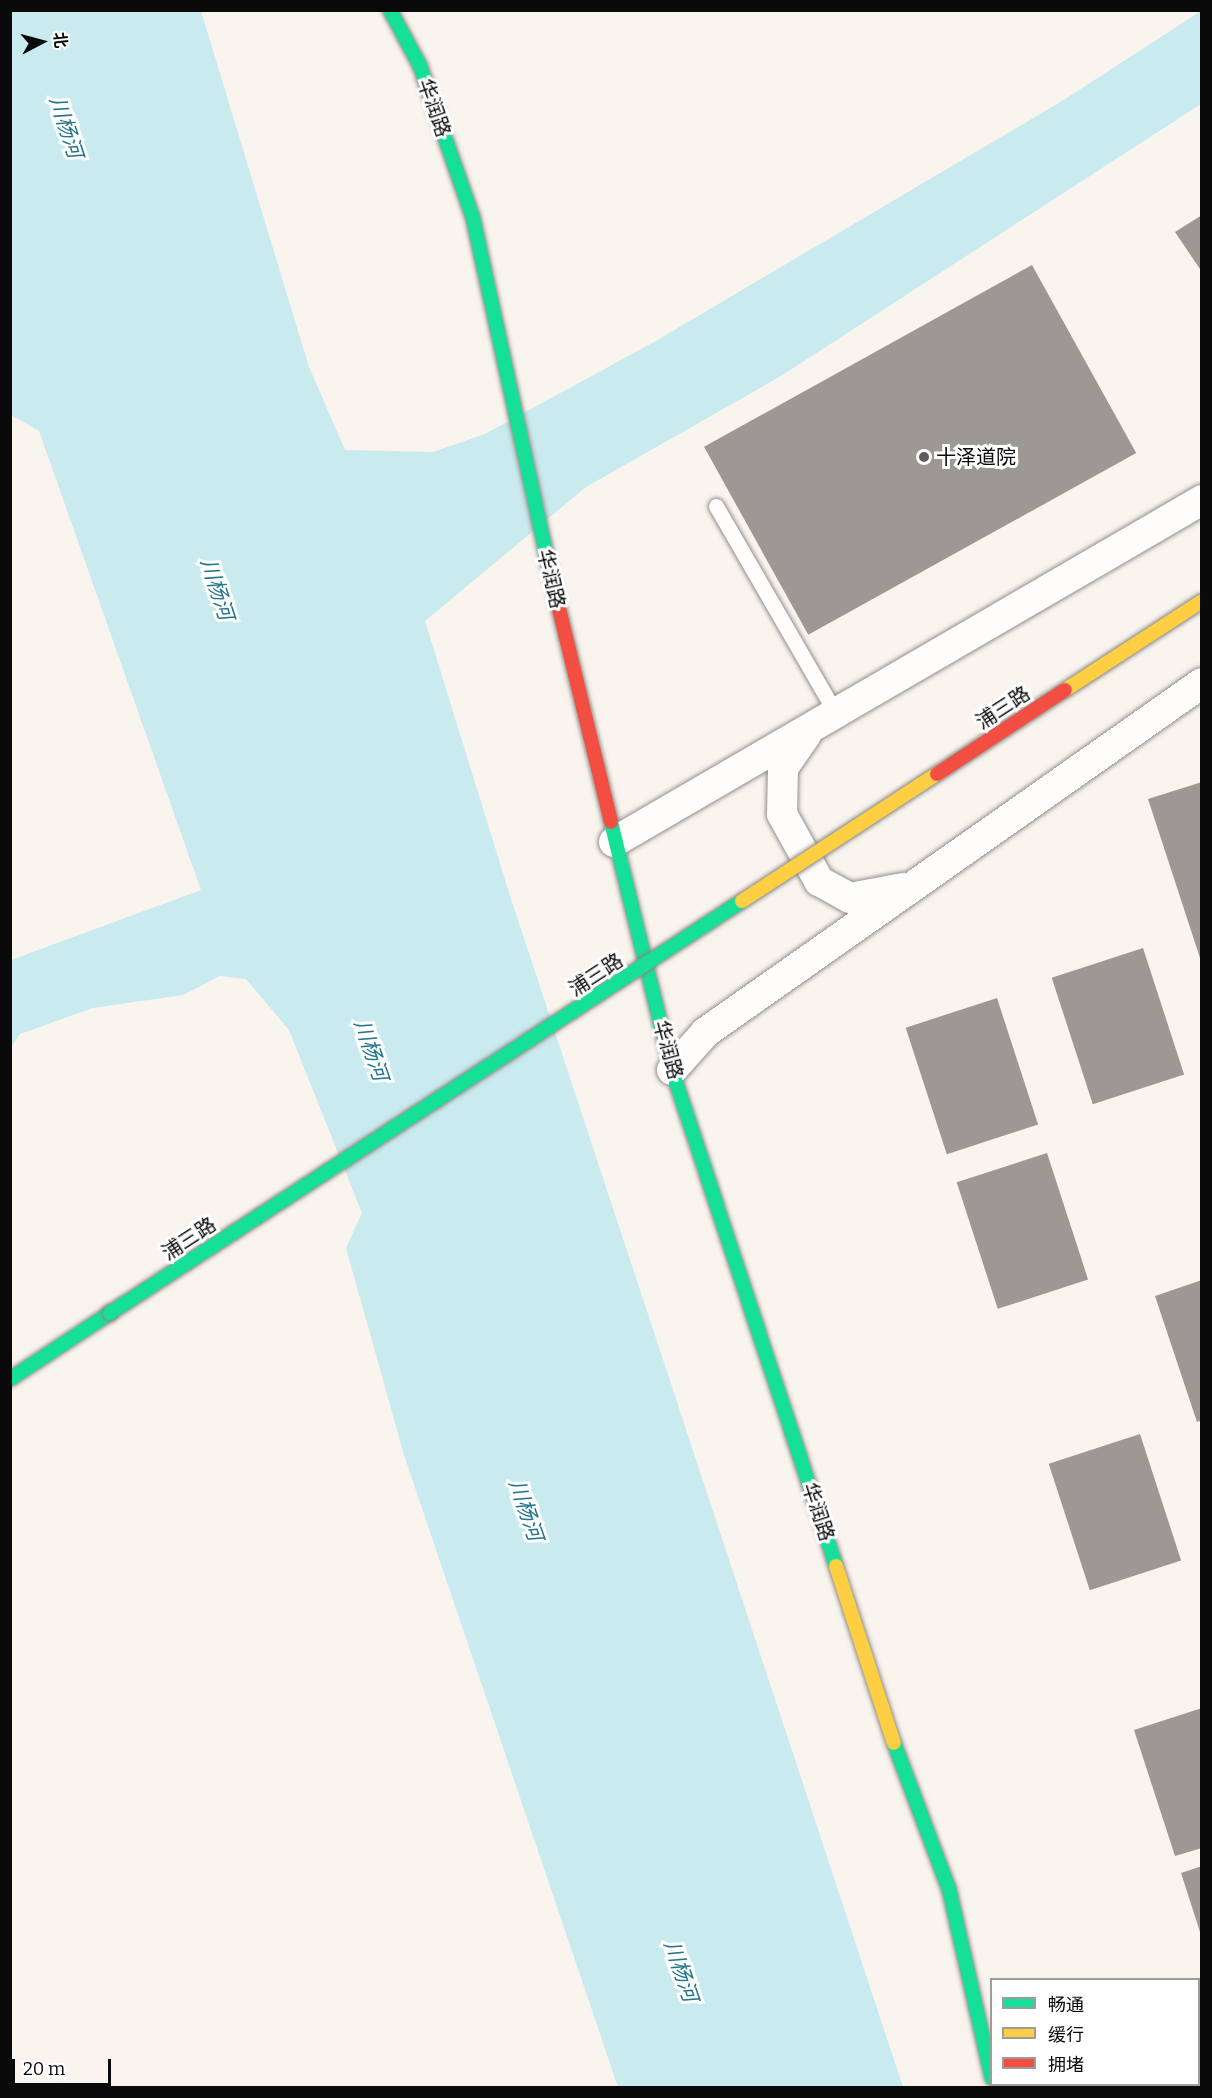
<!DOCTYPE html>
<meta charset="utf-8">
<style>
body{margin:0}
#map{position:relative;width:1212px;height:2098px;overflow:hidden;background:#f9f4ee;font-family:Bitter,"Noto Sans SC",serif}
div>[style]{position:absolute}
.water>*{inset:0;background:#c9eaee}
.building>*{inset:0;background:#9c9894;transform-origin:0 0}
.roads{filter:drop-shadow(0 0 2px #928f8d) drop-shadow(0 0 2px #928f8d)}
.lane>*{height:15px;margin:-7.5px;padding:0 7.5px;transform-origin:7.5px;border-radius:7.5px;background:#fefdfc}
.street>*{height:30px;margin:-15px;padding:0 15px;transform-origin:15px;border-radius:15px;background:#fefdfc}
.fast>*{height:14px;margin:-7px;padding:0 7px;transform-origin:7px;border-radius:7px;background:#16e098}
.slow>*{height:14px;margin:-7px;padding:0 7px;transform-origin:7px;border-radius:7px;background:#ffcf43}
.jam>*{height:14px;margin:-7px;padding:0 7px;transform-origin:7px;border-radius:7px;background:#f24e42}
.bridges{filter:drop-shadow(0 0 2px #888683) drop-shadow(0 0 2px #888683)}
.fast-bridge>*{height:14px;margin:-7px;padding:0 7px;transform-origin:7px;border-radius:7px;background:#16e098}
.slow-bridge>*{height:14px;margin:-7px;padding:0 7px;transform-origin:7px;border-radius:7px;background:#ffcf43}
.jam-bridge>*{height:14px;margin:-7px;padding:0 7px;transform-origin:7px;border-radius:7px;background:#f24e42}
.dots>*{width:16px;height:16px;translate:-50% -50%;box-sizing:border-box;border:3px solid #fff;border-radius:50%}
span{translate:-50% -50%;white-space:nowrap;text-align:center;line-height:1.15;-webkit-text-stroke:6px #fff;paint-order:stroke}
.street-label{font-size:20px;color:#0a0a0a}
.poi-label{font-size:20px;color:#0a0a0a}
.left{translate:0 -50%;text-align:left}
.water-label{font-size:21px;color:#23768d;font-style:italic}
.frame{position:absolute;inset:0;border:12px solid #0a0a0a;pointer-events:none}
.legend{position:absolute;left:990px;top:1978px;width:210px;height:108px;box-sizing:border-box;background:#fff;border:2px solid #9d9d9d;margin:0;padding:8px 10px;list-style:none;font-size:18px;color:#0a0a0a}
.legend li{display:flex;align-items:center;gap:12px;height:30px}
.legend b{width:30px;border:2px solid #9d9d9d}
.north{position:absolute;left:12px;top:12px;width:60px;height:60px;-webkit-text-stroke:4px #fff;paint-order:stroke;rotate:84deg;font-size:16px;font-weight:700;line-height:24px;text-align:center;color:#0a0a0a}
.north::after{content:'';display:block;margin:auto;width:21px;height:27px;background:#0a0a0a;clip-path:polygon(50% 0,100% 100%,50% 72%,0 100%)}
.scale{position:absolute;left:12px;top:2059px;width:99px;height:27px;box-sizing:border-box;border:3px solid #0a0a0a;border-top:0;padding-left:8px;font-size:18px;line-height:21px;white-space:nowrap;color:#0a0a0a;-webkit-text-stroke:4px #fff;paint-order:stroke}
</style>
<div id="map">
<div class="water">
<div style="clip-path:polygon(11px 11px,201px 11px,309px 367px,345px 450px,433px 452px,485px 434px,654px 342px,1062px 101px,1201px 11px,1201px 104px,781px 376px,586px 487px,425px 621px,511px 899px,903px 2087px,618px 2087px,404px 1455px,346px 1248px,362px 1213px,289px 1030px,246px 979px,220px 976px,183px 995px,93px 1008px,20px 1034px,11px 1047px,11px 960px,201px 890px,39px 431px,11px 415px)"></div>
</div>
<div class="building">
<div style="clip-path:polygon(1202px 215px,1202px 272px,1175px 232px)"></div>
<div style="left:1032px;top:265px;width:215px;height:375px;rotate:61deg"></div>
<div style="clip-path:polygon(1202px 782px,1202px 961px,1201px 961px,1148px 799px)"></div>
<div style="left:1143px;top:948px;width:133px;height:96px;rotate:72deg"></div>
<div style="left:997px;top:998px;width:133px;height:96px;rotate:72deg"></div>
<div style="left:1047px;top:1153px;width:133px;height:95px;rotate:72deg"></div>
<div style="clip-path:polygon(1202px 1280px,1202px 1420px,1197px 1422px,1155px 1296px)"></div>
<div style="left:1140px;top:1434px;width:133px;height:96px;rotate:72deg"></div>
<div style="clip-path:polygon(1202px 1708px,1202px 1848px,1175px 1856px,1134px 1730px)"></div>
<div style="clip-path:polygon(1202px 1866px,1202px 1935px,1201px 1935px,1181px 1873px)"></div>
</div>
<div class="roads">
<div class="lane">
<div style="left:716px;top:506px;width:240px;rotate:60deg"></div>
</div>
<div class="street">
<div style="left:806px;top:735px;width:40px;rotate:124.9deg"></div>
<div style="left:783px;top:768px;width:46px;rotate:91.2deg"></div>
<div style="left:782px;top:814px;width:77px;rotate:61.1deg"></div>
<div style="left:819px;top:881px;width:35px;rotate:29deg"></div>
<div style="left:850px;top:898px;width:54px;rotate:-10.7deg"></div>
<div style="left:614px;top:842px;width:680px;rotate:-30.18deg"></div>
<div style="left:672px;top:1070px;width:51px;rotate:-48.2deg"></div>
<div style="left:706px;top:1032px;width:606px;rotate:-35.13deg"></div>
</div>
<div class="fast">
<div style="left:390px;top:10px;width:64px;rotate:61.8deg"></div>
<div style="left:420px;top:66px;width:161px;rotate:70.8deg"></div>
<div style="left:473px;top:218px;width:371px;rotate:77.7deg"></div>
<div style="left:611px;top:822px;width:255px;rotate:76.2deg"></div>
<div style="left:672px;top:1070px;width:522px;rotate:71.7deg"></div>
<div style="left:10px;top:1379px;width:120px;rotate:-33.4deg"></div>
<div style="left:894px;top:1743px;width:156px;rotate:69.4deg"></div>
<div style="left:949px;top:1889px;width:194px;rotate:77.2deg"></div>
</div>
<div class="slow">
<div style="left:836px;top:1566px;width:186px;rotate:71.9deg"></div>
</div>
<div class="jam">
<div style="left:552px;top:580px;width:249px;rotate:76.3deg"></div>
</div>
</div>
<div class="bridges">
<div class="fast-bridge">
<div style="left:110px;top:1313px;width:754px;rotate:-33.1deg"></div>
</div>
<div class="slow-bridge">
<div style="left:1065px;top:690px;width:163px;rotate:-33deg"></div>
<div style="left:742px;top:901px;width:233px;rotate:-33.1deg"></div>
</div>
<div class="jam-bridge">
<div style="left:937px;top:774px;width:153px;rotate:-33.3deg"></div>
</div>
</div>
<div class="dots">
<div style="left:924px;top:457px;background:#5e5c5a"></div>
</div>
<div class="street-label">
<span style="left:434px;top:108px;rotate:71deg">华润路</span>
<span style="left:551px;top:579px;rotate:77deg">华润路</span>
<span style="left:1003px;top:708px;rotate:-33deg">浦三路</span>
<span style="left:596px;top:975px;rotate:-33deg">浦三路</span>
<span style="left:668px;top:1050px;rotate:75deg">华润路</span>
<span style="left:189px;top:1239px;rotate:-33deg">浦三路</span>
<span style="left:818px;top:1512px;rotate:72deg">华润路</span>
</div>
<div class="poi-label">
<span class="left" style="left:936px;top:457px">十泽道院</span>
</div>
<div class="water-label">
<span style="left:66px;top:127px;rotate:72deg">川杨河</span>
<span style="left:217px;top:589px;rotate:72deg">川杨河</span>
<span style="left:371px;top:1050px;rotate:71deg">川杨河</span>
<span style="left:526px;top:1510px;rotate:71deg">川杨河</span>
<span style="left:681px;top:1971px;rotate:71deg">川杨河</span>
</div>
<div class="frame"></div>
<ul class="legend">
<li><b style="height:8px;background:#16e098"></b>畅通</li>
<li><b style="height:8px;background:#ffcf43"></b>缓行</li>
<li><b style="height:8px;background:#f24e42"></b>拥堵</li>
</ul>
<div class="north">北</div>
<div class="scale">20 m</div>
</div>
